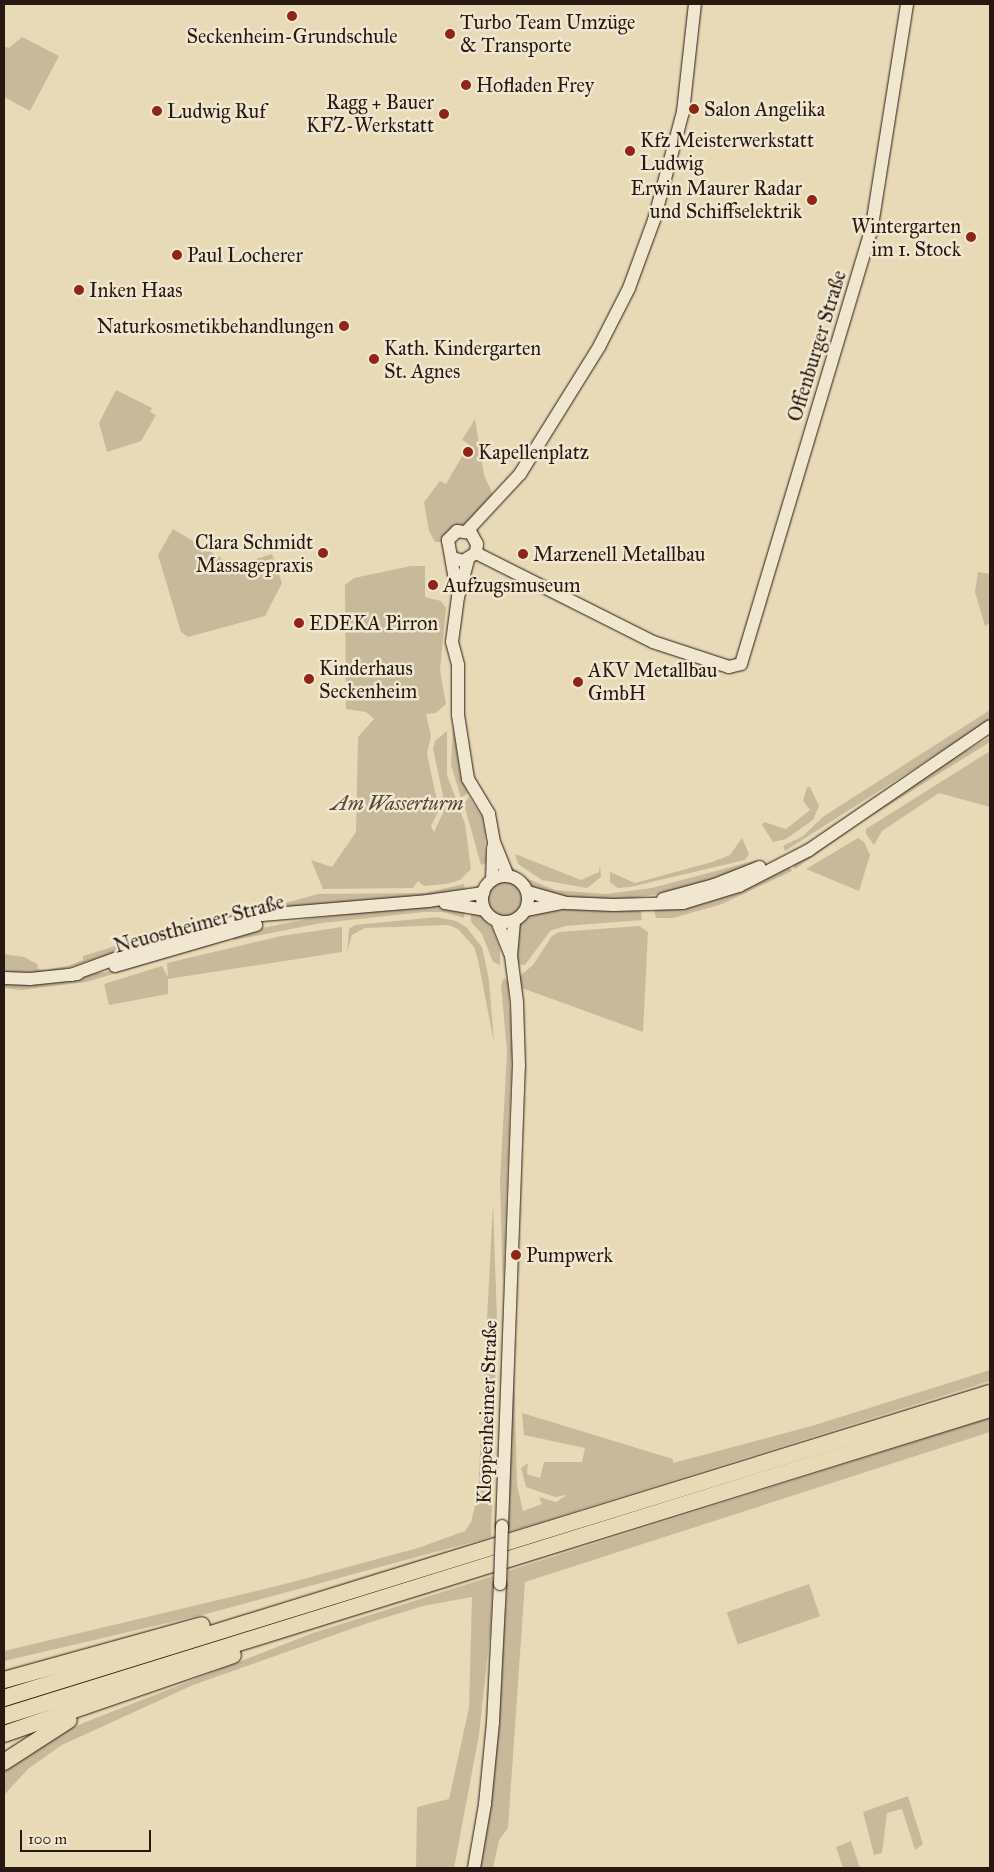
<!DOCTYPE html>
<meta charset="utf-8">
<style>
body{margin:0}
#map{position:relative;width:994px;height:1872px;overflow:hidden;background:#e9dab7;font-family:"IM FELL Great Primer",serif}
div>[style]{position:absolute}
.green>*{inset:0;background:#c8b99b;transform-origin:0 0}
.round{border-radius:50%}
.roads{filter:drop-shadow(0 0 1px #271911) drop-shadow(0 0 1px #271911)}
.secondary>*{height:12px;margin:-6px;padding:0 6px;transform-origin:6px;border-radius:6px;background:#f1e7d0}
.secondary>.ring{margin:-6px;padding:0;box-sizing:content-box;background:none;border:12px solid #f1e7d0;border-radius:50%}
.highway>*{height:16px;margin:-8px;padding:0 8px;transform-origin:8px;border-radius:8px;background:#e9dab7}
.bridges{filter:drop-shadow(0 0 1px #271911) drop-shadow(0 0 1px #271911)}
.secondary-bridge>*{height:12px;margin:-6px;padding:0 6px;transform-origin:6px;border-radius:6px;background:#f1e7d0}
.dots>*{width:14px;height:14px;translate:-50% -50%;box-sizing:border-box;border:2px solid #f1e7d0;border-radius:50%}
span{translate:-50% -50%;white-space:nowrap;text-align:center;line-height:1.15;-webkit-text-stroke:5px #f1e7d0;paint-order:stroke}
.poi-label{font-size:20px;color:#271911}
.left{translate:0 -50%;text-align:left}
.right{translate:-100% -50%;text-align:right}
.street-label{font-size:20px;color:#271911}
.park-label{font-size:20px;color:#57493a;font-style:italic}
.frame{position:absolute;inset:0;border:5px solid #271911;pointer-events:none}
.scale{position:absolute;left:20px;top:1830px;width:131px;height:22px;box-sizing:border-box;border:2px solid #271911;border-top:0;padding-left:6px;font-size:15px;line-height:18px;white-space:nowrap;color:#271911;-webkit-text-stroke:4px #f1e7d0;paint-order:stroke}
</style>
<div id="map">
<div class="green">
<div style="clip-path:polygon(22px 37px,59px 56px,30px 111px,4px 97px,4px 46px,9px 48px)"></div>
<div style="clip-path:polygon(116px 390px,152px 408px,150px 412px,156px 415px,141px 441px,107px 452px,99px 423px)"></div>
<div style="clip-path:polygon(475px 419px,484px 475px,493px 495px,465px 527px,443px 542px,435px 542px,429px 531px,424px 502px,440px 481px,446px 484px,469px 444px,462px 440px)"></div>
<div style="clip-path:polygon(173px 529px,234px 566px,272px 554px,282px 583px,265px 616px,188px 637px,181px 632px,158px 555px)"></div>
<div style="clip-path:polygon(411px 566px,425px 566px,425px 597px,441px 601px,446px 608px,440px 670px,446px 704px,436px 713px,426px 714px,431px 736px,427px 754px,439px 810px,431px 826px,434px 832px,443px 813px,444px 800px,433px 749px,435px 741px,447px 731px,447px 775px,465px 824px,471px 869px,460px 880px,446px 884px,424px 886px,418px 881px,413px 888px,323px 889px,311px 860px,332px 867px,356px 832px,358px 737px,374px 719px,366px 712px,346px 709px,345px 585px,354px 578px)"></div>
<div style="clip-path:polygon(978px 572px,990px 574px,990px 623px,985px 626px,975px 592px)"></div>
<div style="clip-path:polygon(990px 710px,990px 720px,785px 851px,783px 846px,803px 836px,824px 816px)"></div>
<div style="clip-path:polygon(453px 726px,461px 779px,468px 793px,461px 798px,451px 765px)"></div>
<div style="clip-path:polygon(990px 737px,990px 742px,862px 822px,795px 869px,792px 864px,928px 773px)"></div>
<div style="clip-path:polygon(990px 751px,990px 807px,939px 793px,882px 831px,874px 845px,866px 834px,866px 829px)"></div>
<div style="clip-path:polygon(807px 787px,810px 787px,819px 806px,813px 820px,786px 839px,773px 842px,762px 825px,764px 822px,786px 829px,810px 810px,803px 801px)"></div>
<div style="clip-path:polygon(469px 797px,482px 817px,485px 834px,486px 863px,481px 865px,464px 804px)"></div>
<div style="clip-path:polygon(742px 838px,749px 854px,745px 860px,630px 887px,618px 888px,610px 882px,610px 872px,635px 883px,712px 862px,730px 855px)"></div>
<div style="clip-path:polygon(858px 838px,864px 842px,870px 855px,859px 891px,806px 869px)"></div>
<div style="clip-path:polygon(515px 854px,581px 880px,599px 872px,600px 863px,601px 877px,587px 888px,542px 880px,518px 864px)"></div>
<div style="clip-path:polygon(757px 860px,753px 868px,674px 892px,609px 901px,579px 899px,533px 889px,510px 870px,509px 864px,523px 877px,555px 890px,606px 894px,652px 888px)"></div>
<div style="clip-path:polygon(789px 866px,792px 871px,722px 904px,673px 918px,656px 918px,654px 911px)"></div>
<div class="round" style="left:487px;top:881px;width:36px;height:36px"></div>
<div style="clip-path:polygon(464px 884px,465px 890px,228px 919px,318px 894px,424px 893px)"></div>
<div style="clip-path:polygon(432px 905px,465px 910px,464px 918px,443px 912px,424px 912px,322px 923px,234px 940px,232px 934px,307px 919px)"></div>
<div style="clip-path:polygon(566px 908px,641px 911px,642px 920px,565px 926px,550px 931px,525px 965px,517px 964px,516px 935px,521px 922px,533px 913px)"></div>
<div style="clip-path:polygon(471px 912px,481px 915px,492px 928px,500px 949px,500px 965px,493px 962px,482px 934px,471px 922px)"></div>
<div style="clip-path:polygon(437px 917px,456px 921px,466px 927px,482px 947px,489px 980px,494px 1043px,478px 960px,474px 947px,458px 929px,448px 925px,365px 928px,352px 935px,347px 952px,349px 929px,355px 925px)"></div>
<div style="clip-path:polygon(203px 919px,199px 927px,50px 973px,4px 972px,4px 954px,24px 957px,37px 964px,38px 969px,44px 970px,68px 966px,83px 960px,83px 956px)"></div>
<div style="clip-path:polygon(639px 926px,648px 932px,643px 1032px,519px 987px,519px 977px,533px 965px,552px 936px,559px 932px)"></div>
<div style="clip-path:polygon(342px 927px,342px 952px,168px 979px,168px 994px,109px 1005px,104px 984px,162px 966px,168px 977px,167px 963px,281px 936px)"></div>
<div style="clip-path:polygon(227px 935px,229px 940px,86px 982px,21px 990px,4px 988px,4px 982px,106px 972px)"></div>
<div style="clip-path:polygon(504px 978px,508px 981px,512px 1049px,503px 1292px,500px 1181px,507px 1052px,501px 985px)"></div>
<div style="clip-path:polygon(493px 1203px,497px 1318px,491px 1537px,206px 1614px,4px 1661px,4px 1651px,281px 1585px,418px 1548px,465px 1531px,471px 1522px,478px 1494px)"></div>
<div style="clip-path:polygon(514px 1367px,517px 1485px,523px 1511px,542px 1504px,539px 1497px,556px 1502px,567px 1495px,555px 1497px,526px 1487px,521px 1468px,528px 1463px,527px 1474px,540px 1478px,544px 1462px,582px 1462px,585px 1448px,524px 1435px,522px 1413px,673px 1459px,673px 1463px,815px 1425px,990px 1370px,990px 1381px,508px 1532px,509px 1430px)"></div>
<div style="clip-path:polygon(990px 1418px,990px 1432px,525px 1582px,508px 1828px,499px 1840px,493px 1868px,480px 1868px,501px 1670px,508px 1571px)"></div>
<div style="clip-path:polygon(493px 1576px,491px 1624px,479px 1735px,454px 1868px,416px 1868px,417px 1807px,449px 1799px,469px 1708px,472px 1597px,423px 1606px,368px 1623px,193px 1685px,62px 1745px,29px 1768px,4px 1795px,4px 1770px,49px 1739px,83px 1723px,313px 1633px)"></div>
<div style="left:809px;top:1584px;width:34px;height:87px;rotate:71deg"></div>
<div style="clip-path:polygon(908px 1796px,923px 1844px,915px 1850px,902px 1809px,887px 1813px,882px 1853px,874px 1855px,863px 1812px)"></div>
<div style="clip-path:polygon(851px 1841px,860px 1868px,843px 1868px,836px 1847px)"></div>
</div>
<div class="roads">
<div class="secondary">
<div style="left:467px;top:531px;width:78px;rotate:-47.1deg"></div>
<div style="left:520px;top:474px;width:150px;rotate:-58.1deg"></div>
<div style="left:599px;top:347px;width:66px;rotate:-63deg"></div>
<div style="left:629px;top:288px;width:72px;rotate:-69.8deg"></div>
<div style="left:654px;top:220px;width:112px;rotate:-75deg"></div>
<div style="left:683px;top:112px;width:109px;rotate:-83.7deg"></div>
<div style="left:476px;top:553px;width:198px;rotate:26.7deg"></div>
<div style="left:653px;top:642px;width:80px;rotate:18.2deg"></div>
<div style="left:729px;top:667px;width:12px;rotate:-14deg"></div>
<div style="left:741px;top:664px;width:451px;rotate:-73.3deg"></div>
<div style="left:871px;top:232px;width:231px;rotate:-81deg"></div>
<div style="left:453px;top:558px;width:10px;rotate:17deg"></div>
<div style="left:463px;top:561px;width:15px;rotate:-32deg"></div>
<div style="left:476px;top:553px;width:9px;rotate:-84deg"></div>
<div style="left:477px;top:544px;width:13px;rotate:-119deg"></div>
<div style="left:471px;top:533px;width:14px;rotate:-172deg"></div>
<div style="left:457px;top:531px;width:13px;rotate:135deg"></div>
<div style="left:448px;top:540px;width:52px;rotate:80deg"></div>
<div style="left:468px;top:560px;width:38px;rotate:105deg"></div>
<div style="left:458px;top:597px;width:45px;rotate:97.6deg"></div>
<div style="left:452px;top:642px;width:24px;rotate:75deg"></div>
<div style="left:458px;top:665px;width:50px;rotate:90deg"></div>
<div style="left:458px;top:715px;width:65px;rotate:81.1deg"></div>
<div style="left:468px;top:779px;width:41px;rotate:59deg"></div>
<div style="left:489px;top:814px;width:28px;rotate:80deg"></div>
<div style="left:494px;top:842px;width:37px;rotate:68deg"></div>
<div class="ring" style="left:482px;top:876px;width:34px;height:34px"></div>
<div style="left:492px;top:880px;width:33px;rotate:-88deg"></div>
<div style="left:528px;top:892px;width:41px;rotate:15.8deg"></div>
<div style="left:567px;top:903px;width:46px;rotate:2.5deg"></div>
<div style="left:613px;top:905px;width:70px;rotate:-1.6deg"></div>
<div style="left:683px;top:903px;width:59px;rotate:-16.9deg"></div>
<div style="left:739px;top:886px;width:79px;rotate:-27.2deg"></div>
<div style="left:809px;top:850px;width:219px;rotate:-34.4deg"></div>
<div style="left:663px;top:899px;width:53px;rotate:-15.4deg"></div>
<div style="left:714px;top:885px;width:49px;rotate:-21.4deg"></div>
<div style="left:445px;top:903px;width:40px;rotate:10deg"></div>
<div style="left:526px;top:910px;width:37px;rotate:-11deg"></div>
<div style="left:497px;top:921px;width:35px;rotate:68deg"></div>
<div style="left:115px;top:966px;width:147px;rotate:-16.2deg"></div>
<div style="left:71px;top:975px;width:101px;rotate:-20.2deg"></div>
<div style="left:166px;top:940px;width:99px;rotate:-14.6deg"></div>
<div style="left:262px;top:915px;width:167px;rotate:-4.8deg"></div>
<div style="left:428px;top:901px;width:56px;rotate:-8.3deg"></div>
<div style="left:4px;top:978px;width:26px;rotate:2deg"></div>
<div style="left:30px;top:979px;width:48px;rotate:-5.9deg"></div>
<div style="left:502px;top:1526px;width:460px;rotate:-87.9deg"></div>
<div style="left:519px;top:1066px;width:64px;rotate:-91.8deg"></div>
<div style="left:517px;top:1002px;width:46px;rotate:-97.4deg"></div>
<div style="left:511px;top:956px;width:35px;rotate:-85deg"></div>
<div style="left:474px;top:1868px;width:65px;rotate:-80.2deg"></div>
<div style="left:485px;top:1804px;width:82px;rotate:-84.4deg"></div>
<div style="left:493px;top:1722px;width:138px;rotate:-87.1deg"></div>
</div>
<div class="highway">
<div style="left:4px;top:1680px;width:205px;rotate:-15.5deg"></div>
<div style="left:4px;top:1698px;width:1032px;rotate:-17.19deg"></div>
<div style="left:4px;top:1716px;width:1033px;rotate:-17.29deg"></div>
<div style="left:4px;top:1734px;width:242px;rotate:-19deg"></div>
<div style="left:4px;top:1762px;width:77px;rotate:-32.9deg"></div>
</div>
</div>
<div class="bridges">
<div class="secondary-bridge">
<div style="left:500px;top:1584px;width:58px;rotate:-88deg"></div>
</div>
</div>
<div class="dots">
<div style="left:292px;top:16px;background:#8f2418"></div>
<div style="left:450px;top:34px;background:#8f2418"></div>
<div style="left:466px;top:85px;background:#8f2418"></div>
<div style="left:694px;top:109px;background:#8f2418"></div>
<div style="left:157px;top:111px;background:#8f2418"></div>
<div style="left:444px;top:114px;background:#8f2418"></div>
<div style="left:630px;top:151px;background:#8f2418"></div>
<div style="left:812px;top:200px;background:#8f2418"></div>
<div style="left:971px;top:237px;background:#8f2418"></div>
<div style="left:177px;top:255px;background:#8f2418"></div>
<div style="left:79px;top:290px;background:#8f2418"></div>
<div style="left:344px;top:326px;background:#8f2418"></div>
<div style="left:374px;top:359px;background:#8f2418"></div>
<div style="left:468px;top:452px;background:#8f2418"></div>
<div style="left:323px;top:553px;background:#8f2418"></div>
<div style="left:523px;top:554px;background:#8f2418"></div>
<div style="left:433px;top:585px;background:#8f2418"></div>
<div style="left:299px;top:623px;background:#8f2418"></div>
<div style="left:309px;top:679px;background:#8f2418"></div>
<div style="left:578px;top:682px;background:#8f2418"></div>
<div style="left:516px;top:1255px;background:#8f2418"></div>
</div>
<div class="poi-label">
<span class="left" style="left:460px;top:34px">Turbo Team Umzüge<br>&amp; Transporte</span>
<span style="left:292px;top:36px">Seckenheim-Grundschule</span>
<span class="left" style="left:476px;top:85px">Hofladen Frey</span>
<span class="right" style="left:434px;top:114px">Ragg + Bauer<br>KFZ-Werkstatt</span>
<span class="left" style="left:704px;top:109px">Salon Angelika</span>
<span class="left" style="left:167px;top:111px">Ludwig Ruf</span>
<span class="left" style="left:640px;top:152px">Kfz Meisterwerkstatt<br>Ludwig</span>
<span class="right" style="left:802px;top:200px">Erwin Maurer Radar<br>und Schiffselektrik</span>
<span class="right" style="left:961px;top:238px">Wintergarten<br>im 1. Stock</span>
<span class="left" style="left:187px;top:255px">Paul Locherer</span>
<span class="left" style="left:89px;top:290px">Inken Haas</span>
<span class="right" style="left:334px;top:326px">Naturkosmetikbehandlungen</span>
<span class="left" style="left:384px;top:360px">Kath. Kindergarten<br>St. Agnes</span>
<span class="left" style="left:478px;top:452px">Kapellenplatz</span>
<span class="right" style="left:313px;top:554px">Clara Schmidt<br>Massagepraxis</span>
<span class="left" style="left:533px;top:554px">Marzenell Metallbau</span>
<span class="left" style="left:443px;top:585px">Aufzugsmuseum</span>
<span class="left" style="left:309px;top:623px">EDEKA Pirron</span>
<span class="left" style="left:319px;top:680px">Kinderhaus<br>Seckenheim</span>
<span class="left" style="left:588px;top:682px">AKV Metallbau<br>GmbH</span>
<span class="left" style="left:526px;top:1255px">Pumpwerk</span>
</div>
<div class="street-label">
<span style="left:817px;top:346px;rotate:-73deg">Offenburger Straße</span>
<span style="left:199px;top:924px;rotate:-15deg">Neuostheimer Straße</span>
<span style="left:487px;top:1412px;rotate:-88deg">Kloppenheimer Straße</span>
</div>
<div class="park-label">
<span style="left:397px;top:803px">Am Wasserturm</span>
</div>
<div class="frame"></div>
<div class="scale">100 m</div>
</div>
